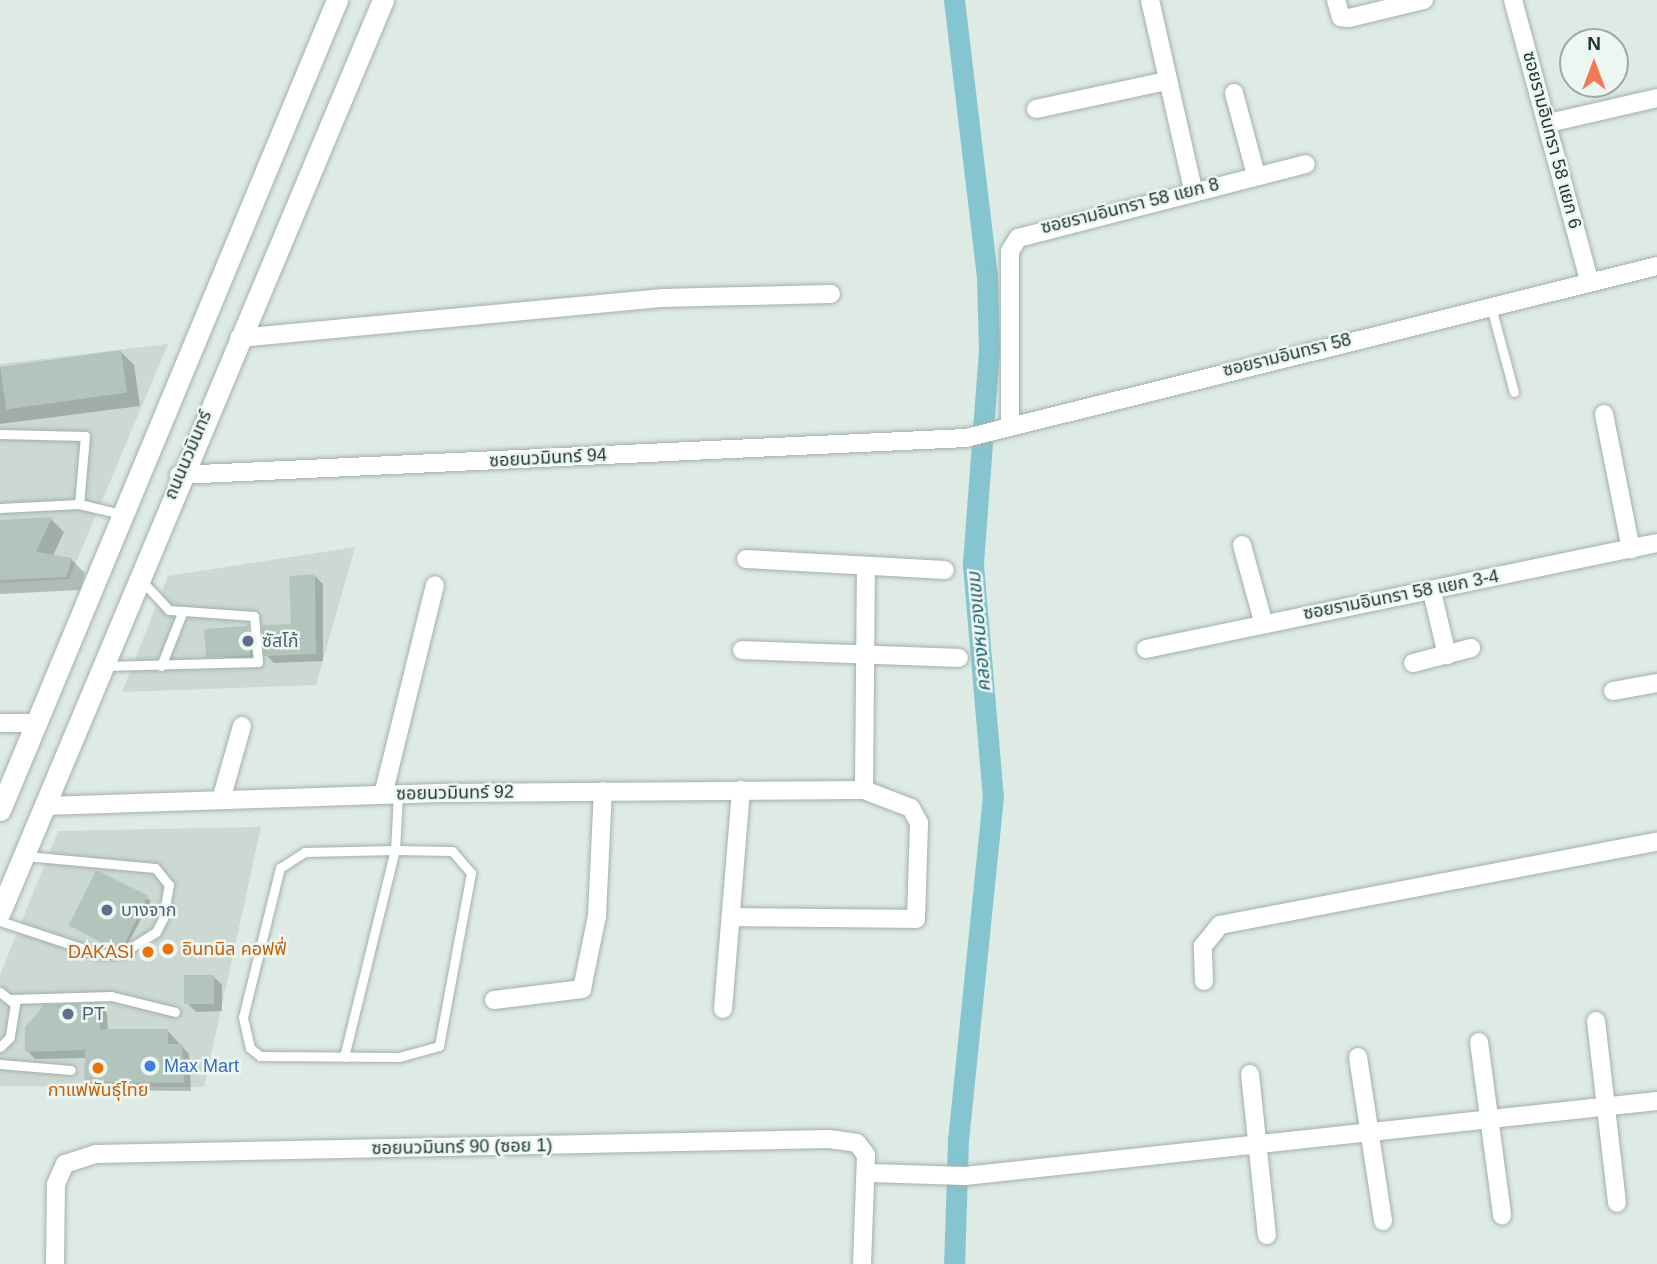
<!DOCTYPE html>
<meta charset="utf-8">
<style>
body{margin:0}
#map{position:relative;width:1657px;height:1264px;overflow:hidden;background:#deeae4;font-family:Helvetica,"Noto Sans Thai",sans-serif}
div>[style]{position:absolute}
.built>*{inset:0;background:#ccd9d3}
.shadow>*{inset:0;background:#0003;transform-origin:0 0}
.canal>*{height:21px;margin:-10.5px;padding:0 10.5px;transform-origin:10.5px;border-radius:10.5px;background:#85c5d0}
.building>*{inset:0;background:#b3c4bd;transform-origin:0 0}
.roads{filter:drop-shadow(0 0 2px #a1b1ab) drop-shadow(0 0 2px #a1b1ab)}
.lane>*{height:9px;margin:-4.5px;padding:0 4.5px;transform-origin:4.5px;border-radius:4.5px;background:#fff}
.street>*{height:18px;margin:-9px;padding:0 9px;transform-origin:9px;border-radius:9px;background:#fff}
.secondary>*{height:21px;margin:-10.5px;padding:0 10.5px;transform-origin:10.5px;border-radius:10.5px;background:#fff}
.dots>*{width:19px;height:19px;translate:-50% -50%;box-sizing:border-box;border:4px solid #eef6f2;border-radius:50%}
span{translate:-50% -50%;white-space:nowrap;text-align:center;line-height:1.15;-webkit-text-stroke:5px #eef6f2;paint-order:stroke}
.street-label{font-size:18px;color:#203932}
.service-label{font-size:18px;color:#4e5e75}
.left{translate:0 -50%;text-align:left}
.food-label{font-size:18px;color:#c56008}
.right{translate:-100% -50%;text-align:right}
.shop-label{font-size:18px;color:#366cbe}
.water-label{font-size:19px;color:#1a6674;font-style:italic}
.north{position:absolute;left:1559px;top:28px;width:70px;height:70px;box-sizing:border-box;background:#eef6f2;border:2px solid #9caaa5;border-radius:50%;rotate:0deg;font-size:19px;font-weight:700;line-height:28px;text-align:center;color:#203932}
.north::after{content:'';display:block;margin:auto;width:24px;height:32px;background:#f27954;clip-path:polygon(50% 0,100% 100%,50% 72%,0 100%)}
</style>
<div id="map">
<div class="built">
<div style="clip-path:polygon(168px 344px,69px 579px,0 583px,0 364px)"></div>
<div style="clip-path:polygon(355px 547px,316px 685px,122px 692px,168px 576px)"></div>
<div style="clip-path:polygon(261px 827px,204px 1087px,0 1086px,0 975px,58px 831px)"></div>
</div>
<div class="shadow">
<div style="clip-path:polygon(120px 351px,134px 365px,140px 406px,0 424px,0 367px)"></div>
<div style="clip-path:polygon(51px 519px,64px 532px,53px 556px,71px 559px,85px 573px,80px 590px,0 594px,0 521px)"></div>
<div style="clip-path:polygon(315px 576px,323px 584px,323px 661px,274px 663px,266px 655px,293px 626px)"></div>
<div style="clip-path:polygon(247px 628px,254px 659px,207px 656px)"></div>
<div style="left:97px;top:872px;width:61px;height:60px;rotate:28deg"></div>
<div style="clip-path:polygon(213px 976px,222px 985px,222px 1011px,196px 1012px,187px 1003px)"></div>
<div style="clip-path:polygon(99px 1005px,107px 1013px,108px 1031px,168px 1031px,189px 1054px,191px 1091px,94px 1090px,86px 1082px,86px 1058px,35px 1059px,27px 1051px)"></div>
</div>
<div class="canal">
<div style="left:954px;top:0;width:277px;rotate:83.2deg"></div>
<div style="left:987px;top:275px;width:75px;rotate:88.5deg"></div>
<div style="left:989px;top:350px;width:216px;rotate:94.3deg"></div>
<div style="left:973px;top:565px;width:232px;rotate:85.1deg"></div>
<div style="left:993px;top:796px;width:346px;rotate:95.8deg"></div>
<div style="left:958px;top:1140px;width:124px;rotate:91.8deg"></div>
</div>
<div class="building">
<div style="left:121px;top:350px;width:43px;height:122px;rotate:82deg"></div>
<div style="clip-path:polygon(52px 517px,36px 552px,72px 558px,66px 577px,0 580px,0 520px)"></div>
<div style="clip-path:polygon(315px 574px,316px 654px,264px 656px,262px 625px,291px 624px,289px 576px)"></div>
<div style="left:248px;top:626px;width:29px;height:44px;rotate:86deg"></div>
<div style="left:96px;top:870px;width:58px;height:62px;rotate:26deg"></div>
<div style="left:184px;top:975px;width:30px;height:29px"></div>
<div style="clip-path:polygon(99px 1003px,100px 1029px,168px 1029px,168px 1044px,182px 1044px,184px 1083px,84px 1082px,85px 1050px,25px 1052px,25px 1027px,44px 1005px)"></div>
</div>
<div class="roads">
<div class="lane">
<div style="left:1491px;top:307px;width:88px;rotate:74.9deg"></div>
<div style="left:0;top:434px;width:85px;rotate:1.3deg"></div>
<div style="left:85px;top:436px;width:68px;rotate:95deg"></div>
<div style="left:0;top:508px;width:79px;rotate:-2.9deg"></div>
<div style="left:79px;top:504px;width:43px;rotate:13.4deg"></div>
<div style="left:103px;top:666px;width:155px;rotate:-1.5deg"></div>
<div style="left:258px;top:662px;width:46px;rotate:-95deg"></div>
<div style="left:254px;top:616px;width:85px;rotate:-176deg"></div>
<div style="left:169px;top:610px;width:40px;rotate:-133deg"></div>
<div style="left:161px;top:666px;width:57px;rotate:-68.4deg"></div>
<div style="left:395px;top:850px;width:57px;rotate:1deg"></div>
<div style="left:452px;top:851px;width:29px;rotate:49deg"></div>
<div style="left:471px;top:873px;width:176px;rotate:100.5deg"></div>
<div style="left:439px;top:1046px;width:41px;rotate:164.6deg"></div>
<div style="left:399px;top:1057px;width:139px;rotate:-179.6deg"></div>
<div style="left:260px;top:1056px;width:13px;rotate:-141deg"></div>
<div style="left:250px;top:1048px;width:32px;rotate:-103deg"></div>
<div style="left:243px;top:1017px;width:154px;rotate:-76.1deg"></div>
<div style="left:280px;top:868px;width:30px;rotate:-33deg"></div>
<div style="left:305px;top:852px;width:90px;rotate:-1.3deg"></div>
<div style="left:0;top:921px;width:104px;rotate:18.4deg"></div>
<div style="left:99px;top:954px;width:22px"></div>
<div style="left:121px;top:954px;width:41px;rotate:-32.2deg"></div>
<div style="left:156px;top:932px;width:16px;rotate:-63deg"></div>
<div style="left:163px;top:918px;width:34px;rotate:-80deg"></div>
<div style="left:169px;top:885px;width:22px;rotate:-129deg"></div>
<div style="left:155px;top:868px;width:130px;rotate:-174.7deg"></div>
<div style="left:0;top:992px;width:19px;rotate:39deg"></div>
<div style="left:15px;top:1004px;width:33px;rotate:99deg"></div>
<div style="left:10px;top:1037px;width:14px;rotate:135deg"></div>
<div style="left:12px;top:999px;width:99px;rotate:-1.7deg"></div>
<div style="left:111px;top:996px;width:66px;rotate:14deg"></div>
<div style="left:344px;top:1057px;width:213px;rotate:-76.2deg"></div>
<div style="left:395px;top:850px;width:56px;rotate:-86.9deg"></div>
<div style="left:0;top:1064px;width:71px;rotate:4.8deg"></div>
</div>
<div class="street">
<div style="left:1150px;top:0;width:194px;rotate:77.2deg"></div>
<div style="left:1336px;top:0;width:18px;rotate:74deg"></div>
<div style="left:1341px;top:17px;width:8px;rotate:7deg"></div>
<div style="left:1349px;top:18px;width:77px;rotate:-13.5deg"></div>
<div style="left:1513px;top:0;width:290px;rotate:74.8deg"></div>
<div style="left:1234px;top:93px;width:85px;rotate:75deg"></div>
<div style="left:1036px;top:109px;width:134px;rotate:-12.1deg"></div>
<div style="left:1549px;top:123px;width:111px;rotate:-13deg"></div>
<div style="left:239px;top:338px;width:426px;rotate:-5.4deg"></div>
<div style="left:663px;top:298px;width:168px;rotate:-1.4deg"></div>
<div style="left:1604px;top:414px;width:138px;rotate:78.7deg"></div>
<div style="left:1010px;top:425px;width:174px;rotate:-90deg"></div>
<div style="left:1010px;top:251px;width:15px;rotate:-58deg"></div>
<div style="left:1018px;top:238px;width:297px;rotate:-14.4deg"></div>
<div style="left:179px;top:475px;width:788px;rotate:-2.69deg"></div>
<div style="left:966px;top:438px;width:712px;rotate:-13.98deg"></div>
<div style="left:1242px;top:545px;width:79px;rotate:74.6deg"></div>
<div style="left:746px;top:559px;width:199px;rotate:3.2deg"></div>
<div style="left:1432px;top:592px;width:65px;rotate:76.6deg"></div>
<div style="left:1146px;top:649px;width:522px;rotate:-11.72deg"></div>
<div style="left:742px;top:650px;width:217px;rotate:2.1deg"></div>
<div style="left:1413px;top:663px;width:60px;rotate:-14.5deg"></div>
<div style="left:1613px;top:691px;width:45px;rotate:-10.3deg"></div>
<div style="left:0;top:723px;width:36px"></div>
<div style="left:864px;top:790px;width:224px;rotate:-89.5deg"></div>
<div style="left:383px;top:795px;width:216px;rotate:-76.1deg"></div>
<div style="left:221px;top:800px;width:77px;rotate:-74.2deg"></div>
<div style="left:45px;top:806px;width:402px;rotate:-1.9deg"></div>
<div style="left:447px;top:793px;width:417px;rotate:-0.4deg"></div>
<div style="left:864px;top:790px;width:50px;rotate:21deg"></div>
<div style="left:911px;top:808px;width:17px;rotate:62deg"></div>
<div style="left:919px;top:823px;width:96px;rotate:91.8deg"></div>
<div style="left:916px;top:919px;width:185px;rotate:-179.4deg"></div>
<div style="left:1204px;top:981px;width:35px;rotate:-92deg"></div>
<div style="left:1203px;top:946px;width:27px;rotate:-51deg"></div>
<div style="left:1220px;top:925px;width:445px;rotate:-10.8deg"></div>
<div style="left:494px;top:1000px;width:89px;rotate:-7.1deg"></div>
<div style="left:582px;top:989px;width:75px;rotate:-78.4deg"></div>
<div style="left:597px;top:916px;width:125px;rotate:-87.3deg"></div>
<div style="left:723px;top:1009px;width:220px;rotate:-85.3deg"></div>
<div style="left:1596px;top:1021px;width:183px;rotate:83.4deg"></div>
<div style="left:1479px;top:1042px;width:175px;rotate:82.4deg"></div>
<div style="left:1358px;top:1057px;width:166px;rotate:81.3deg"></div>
<div style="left:1250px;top:1074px;width:162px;rotate:84deg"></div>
<div style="left:869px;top:1173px;width:96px;rotate:1.8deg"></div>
<div style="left:965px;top:1176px;width:696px;rotate:-6.19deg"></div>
<div style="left:55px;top:1264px;width:80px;rotate:-89.3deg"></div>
<div style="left:56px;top:1184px;width:22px;rotate:-66deg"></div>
<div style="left:65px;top:1164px;width:33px;rotate:-18deg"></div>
<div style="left:96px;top:1154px;width:733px;rotate:-1.17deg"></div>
<div style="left:829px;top:1139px;width:28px;rotate:8deg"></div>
<div style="left:857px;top:1143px;width:15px;rotate:53deg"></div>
<div style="left:866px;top:1155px;width:109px;rotate:92.1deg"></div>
</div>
<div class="secondary">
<div style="left:0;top:810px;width:877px;rotate:-67.41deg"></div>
<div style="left:0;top:912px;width:989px;rotate:-67.22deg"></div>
</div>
</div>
<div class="dots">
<div style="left:248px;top:641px;background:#5c6f8a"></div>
<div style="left:107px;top:910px;background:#5c6f8a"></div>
<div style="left:168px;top:949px;background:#e8710a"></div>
<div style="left:148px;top:952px;background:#e8710a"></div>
<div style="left:68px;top:1014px;background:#5c6f8a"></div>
<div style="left:150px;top:1066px;background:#3f7fe0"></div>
<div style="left:98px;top:1068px;background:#e8710a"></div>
</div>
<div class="street-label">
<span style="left:1552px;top:140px;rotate:75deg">ซอยรามอินทรา 58 แยก 6</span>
<span style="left:1130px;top:206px;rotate:-14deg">ซอยรามอินทรา 58 แยก 8</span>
<span style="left:1287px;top:355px;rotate:-14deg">ซอยรามอินทรา 58</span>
<span style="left:188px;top:455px;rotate:-67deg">ถนนนวมินทร์</span>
<span style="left:548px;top:458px;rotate:-3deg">ซอยนวมินทร์ 94</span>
<span style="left:1401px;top:595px;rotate:-11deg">ซอยรามอินทรา 58 แยก 3-4</span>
<span style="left:455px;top:793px;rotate:-1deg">ซอยนวมินทร์ 92</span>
<span style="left:462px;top:1147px;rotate:-1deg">ซอยนวมินทร์ 90 (ซอย 1)</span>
</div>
<div class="service-label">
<span class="left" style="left:262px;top:641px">ซัสโก้</span>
<span class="left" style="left:121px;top:910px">บางจาก</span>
<span class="left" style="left:82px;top:1014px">PT</span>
</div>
<div class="food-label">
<span class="left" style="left:182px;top:949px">อินทนิล คอฟฟี่</span>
<span class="right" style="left:134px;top:952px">DAKASI</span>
<span style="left:98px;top:1090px">กาแฟพันธุ์ไทย</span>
</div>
<div class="shop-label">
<span class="left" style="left:164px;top:1066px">Max Mart</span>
</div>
<div class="water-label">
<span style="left:979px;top:632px;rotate:-95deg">คลองหนองแขม</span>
</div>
<div class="north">N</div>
</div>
